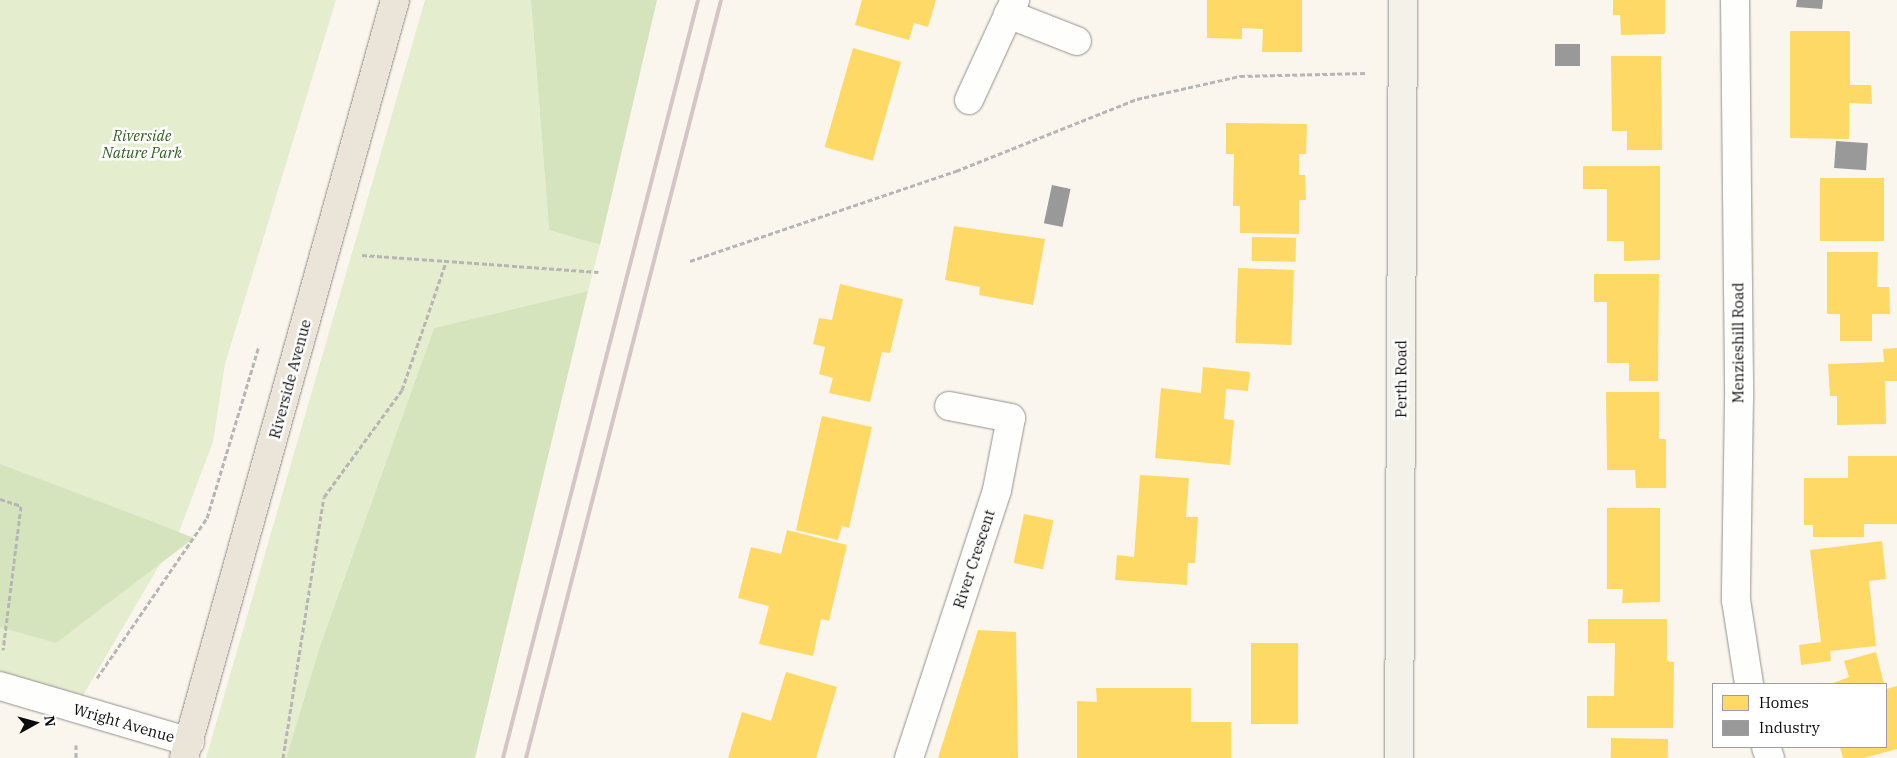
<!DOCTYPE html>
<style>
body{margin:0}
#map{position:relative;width:1897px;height:758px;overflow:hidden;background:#faf6ee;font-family:"IBM Plex Serif",serif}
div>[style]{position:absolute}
.green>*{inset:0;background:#e5edcf}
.forest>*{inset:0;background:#d6e4be}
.homes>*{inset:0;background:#ffd966;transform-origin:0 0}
.industry>*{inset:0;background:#999;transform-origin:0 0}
.path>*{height:3px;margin-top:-1.5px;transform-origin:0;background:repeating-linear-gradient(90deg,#b7b6b5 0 5px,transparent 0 7.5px)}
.roads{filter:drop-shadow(0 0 1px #93918d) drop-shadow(0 0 1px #93918d)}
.street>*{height:28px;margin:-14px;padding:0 14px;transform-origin:14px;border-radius:14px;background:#fefefc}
.secondary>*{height:28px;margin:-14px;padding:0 14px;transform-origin:14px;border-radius:14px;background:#f3f1e8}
.primary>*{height:28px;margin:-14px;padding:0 14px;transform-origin:14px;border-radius:14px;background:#ebe4d8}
.rail>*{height:4px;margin:-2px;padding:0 2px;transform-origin:2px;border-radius:2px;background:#d5c5c5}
span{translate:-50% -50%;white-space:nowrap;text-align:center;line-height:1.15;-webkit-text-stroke:5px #fff;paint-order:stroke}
.park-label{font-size:15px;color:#325f1f;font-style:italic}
.street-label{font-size:15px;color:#0b0b0b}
.legend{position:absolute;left:1712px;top:683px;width:175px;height:65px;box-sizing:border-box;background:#fff;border:1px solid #9d9d9d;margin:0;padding:6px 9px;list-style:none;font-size:15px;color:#0b0b0b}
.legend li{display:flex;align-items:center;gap:10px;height:25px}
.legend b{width:25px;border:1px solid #9d9d9d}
.north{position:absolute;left:10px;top:698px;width:50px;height:50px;-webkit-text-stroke:4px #fff;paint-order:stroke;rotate:83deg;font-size:14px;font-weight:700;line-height:20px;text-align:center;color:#0b0b0b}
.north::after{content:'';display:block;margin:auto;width:18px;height:22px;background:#0b0b0b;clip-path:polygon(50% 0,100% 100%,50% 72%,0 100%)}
</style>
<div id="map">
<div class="green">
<div style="clip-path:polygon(0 0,336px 0,225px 364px,213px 442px,179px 532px,75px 709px,0 686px)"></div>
<div style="clip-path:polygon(425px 0,531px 0,549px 230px,600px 245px,588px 291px,434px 328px,320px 646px,286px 758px,206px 758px)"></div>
</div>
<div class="forest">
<div style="clip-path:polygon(531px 0,657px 0,600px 245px,549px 230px)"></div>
<div style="clip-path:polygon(588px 291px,475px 758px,286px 758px,320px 646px,434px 328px)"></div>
<div style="clip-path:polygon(0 464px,151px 521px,194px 538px,56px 643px,0 627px)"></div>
</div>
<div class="homes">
<div style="clip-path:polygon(862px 0,936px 0,928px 27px,914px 23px,909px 40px,855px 25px)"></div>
<div style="clip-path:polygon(1207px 0,1302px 0,1302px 52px,1262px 52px,1263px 29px,1242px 28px,1242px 39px,1207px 38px)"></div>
<div style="clip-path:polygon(1613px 0,1665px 0,1665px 34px,1621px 35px,1620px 15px,1613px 15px)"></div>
<div style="clip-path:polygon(1790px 31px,1850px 31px,1850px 85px,1871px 85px,1872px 104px,1849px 103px,1849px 139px,1790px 138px)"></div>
<div style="left:853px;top:48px;width:50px;height:103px;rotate:16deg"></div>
<div style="clip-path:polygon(1611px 56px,1661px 56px,1662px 150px,1627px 150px,1627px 131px,1612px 131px)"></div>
<div style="clip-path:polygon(1226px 123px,1307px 124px,1306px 154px,1299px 154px,1299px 175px,1305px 175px,1306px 200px,1299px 200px,1299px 234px,1240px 233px,1240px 206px,1233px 206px,1234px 154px,1226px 154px)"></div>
<div style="clip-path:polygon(1583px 166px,1660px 166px,1660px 260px,1624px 261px,1624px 241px,1607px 241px,1607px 189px,1583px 189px)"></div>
<div style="left:1884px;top:178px;width:63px;height:64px;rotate:90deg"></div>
<div style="clip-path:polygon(954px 226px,1045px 239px,1033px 305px,979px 295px,980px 287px,945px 280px)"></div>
<div style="left:1252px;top:237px;width:44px;height:24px;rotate:1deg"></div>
<div style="clip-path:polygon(1827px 252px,1878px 252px,1877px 287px,1889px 287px,1890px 314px,1872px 314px,1872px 341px,1840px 341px,1840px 314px,1827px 314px)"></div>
<div style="left:1238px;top:268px;width:56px;height:75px;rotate:2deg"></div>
<div style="clip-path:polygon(1594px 274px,1659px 274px,1658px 381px,1629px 381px,1629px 363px,1607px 363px,1607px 302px,1594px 302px)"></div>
<div style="clip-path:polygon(840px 284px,903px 299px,890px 353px,882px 352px,870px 402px,829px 393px,833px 378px,819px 374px,825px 347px,813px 344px,819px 318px,832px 320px)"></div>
<div style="clip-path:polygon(1897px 348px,1897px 381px,1885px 381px,1886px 424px,1837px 425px,1837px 396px,1830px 396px,1828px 364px,1884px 362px,1883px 349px)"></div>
<div style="clip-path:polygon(1203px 367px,1250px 372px,1248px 391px,1226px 389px,1224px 419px,1234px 420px,1230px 465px,1155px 458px,1161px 388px,1201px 393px)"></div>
<div style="clip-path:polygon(1606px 392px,1659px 392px,1659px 439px,1666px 439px,1666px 488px,1636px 488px,1635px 470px,1607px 470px)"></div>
<div style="clip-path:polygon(822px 416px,872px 427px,849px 528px,842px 526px,838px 540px,796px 530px)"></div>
<div style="clip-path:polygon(1848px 456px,1897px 456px,1897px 524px,1864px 524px,1864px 537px,1813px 537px,1813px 525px,1804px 525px,1804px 478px,1848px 478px)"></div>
<div style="clip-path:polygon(1140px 475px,1189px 478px,1186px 517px,1198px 517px,1195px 563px,1188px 563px,1187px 585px,1115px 580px,1117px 555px,1134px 557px)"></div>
<div style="clip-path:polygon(1607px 508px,1660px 508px,1660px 602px,1622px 603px,1623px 589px,1607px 589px)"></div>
<div style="left:1024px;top:514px;width:30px;height:50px;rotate:12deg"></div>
<div style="clip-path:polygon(787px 530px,847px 545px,829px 621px,821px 619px,813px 656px,759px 644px,769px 606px,738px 598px,751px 547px,781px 554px)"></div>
<div style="clip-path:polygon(1882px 541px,1886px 579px,1869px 581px,1876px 646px,1830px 651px,1831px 661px,1801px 665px,1799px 645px,1821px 642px,1810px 550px)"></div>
<div style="clip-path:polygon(1588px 619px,1667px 619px,1667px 661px,1674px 662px,1673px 728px,1587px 728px,1587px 696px,1614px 696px,1615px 643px,1588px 643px)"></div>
<div style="clip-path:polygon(978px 630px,1016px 632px,1018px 758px,938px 758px)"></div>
<div style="left:1251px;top:643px;width:47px;height:81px"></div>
<div style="clip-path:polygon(1876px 652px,1884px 684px,1831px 684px,1849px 677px,1844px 661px)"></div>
<div style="clip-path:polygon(786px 672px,837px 687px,816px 758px,728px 758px,742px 712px,771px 721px)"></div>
<div style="clip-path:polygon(1897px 686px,1897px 749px,1864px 758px,1843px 758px,1840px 747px,1886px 747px,1886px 689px)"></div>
<div style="clip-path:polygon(1096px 688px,1191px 688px,1191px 722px,1231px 722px,1231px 758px,1077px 758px,1077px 701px,1097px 702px)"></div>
<div style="left:1611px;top:738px;width:57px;height:20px;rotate:1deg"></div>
</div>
<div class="industry">
<div style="clip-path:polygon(1797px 0,1823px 0,1822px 9px,1796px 7px)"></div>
<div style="left:1555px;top:44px;width:25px;height:22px"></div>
<div style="left:1836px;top:141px;width:32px;height:27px;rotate:4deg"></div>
<div style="left:1052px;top:185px;width:19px;height:39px;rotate:12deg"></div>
</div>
<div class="path">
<div style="left:362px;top:255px;width:237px;rotate:4.1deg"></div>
<div style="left:690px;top:261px;width:281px;rotate:-18.7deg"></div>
<div style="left:956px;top:171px;width:195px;rotate:-21.7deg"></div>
<div style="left:1137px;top:99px;width:106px;rotate:-12.6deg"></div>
<div style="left:1240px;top:76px;width:127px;rotate:-1.4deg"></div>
<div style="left:0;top:499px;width:22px;rotate:18deg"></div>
<div style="left:21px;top:506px;width:145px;rotate:97.1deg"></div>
<div style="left:97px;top:678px;width:194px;rotate:-55.5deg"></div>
<div style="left:207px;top:518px;width:180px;rotate:-73.2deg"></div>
<div style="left:76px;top:745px;width:13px;rotate:90deg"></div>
<div style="left:283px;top:758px;width:264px;rotate:-81.1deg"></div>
<div style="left:324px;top:497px;width:132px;rotate:-53.9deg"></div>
<div style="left:402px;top:390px;width:135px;rotate:-71deg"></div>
</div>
<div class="roads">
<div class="street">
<div style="left:1735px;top:0;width:399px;rotate:89.4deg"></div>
<div style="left:1739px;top:399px;width:201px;rotate:90.9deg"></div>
<div style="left:1736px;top:600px;width:85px;rotate:81.2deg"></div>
<div style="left:1008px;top:14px;width:74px;rotate:21.4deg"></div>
<div style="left:969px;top:100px;width:110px;rotate:-65.3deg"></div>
<div style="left:0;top:686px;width:198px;rotate:16.4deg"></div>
<div style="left:1766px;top:747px;width:12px;rotate:70deg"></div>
<div style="left:909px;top:758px;width:282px;rotate:-71.8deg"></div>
<div style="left:997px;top:490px;width:73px;rotate:-79deg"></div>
<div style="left:1011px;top:418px;width:63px;rotate:-169deg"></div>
</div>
<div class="secondary">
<div style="left:1399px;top:758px;width:758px;rotate:-89.7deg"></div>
</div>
<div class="primary">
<div style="left:184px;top:758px;width:787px;rotate:-74.44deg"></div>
</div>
</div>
<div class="rail">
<div style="left:503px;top:758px;width:783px;rotate:-75.57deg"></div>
<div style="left:526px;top:758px;width:783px;rotate:-75.57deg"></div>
</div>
<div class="park-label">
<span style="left:142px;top:144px">Riverside<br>Nature Park</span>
</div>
<div class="street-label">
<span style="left:1738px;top:343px;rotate:-90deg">Menzieshill Road</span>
<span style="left:290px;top:379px;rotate:-75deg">Riverside Avenue</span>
<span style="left:1401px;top:379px;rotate:-90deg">Perth Road</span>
<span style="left:974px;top:559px;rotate:-72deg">River Crescent</span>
<span style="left:124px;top:723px;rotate:16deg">Wright Avenue</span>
</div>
<ul class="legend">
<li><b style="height:14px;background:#ffd966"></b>Homes</li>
<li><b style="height:14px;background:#999"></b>Industry</li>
</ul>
<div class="north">N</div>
</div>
